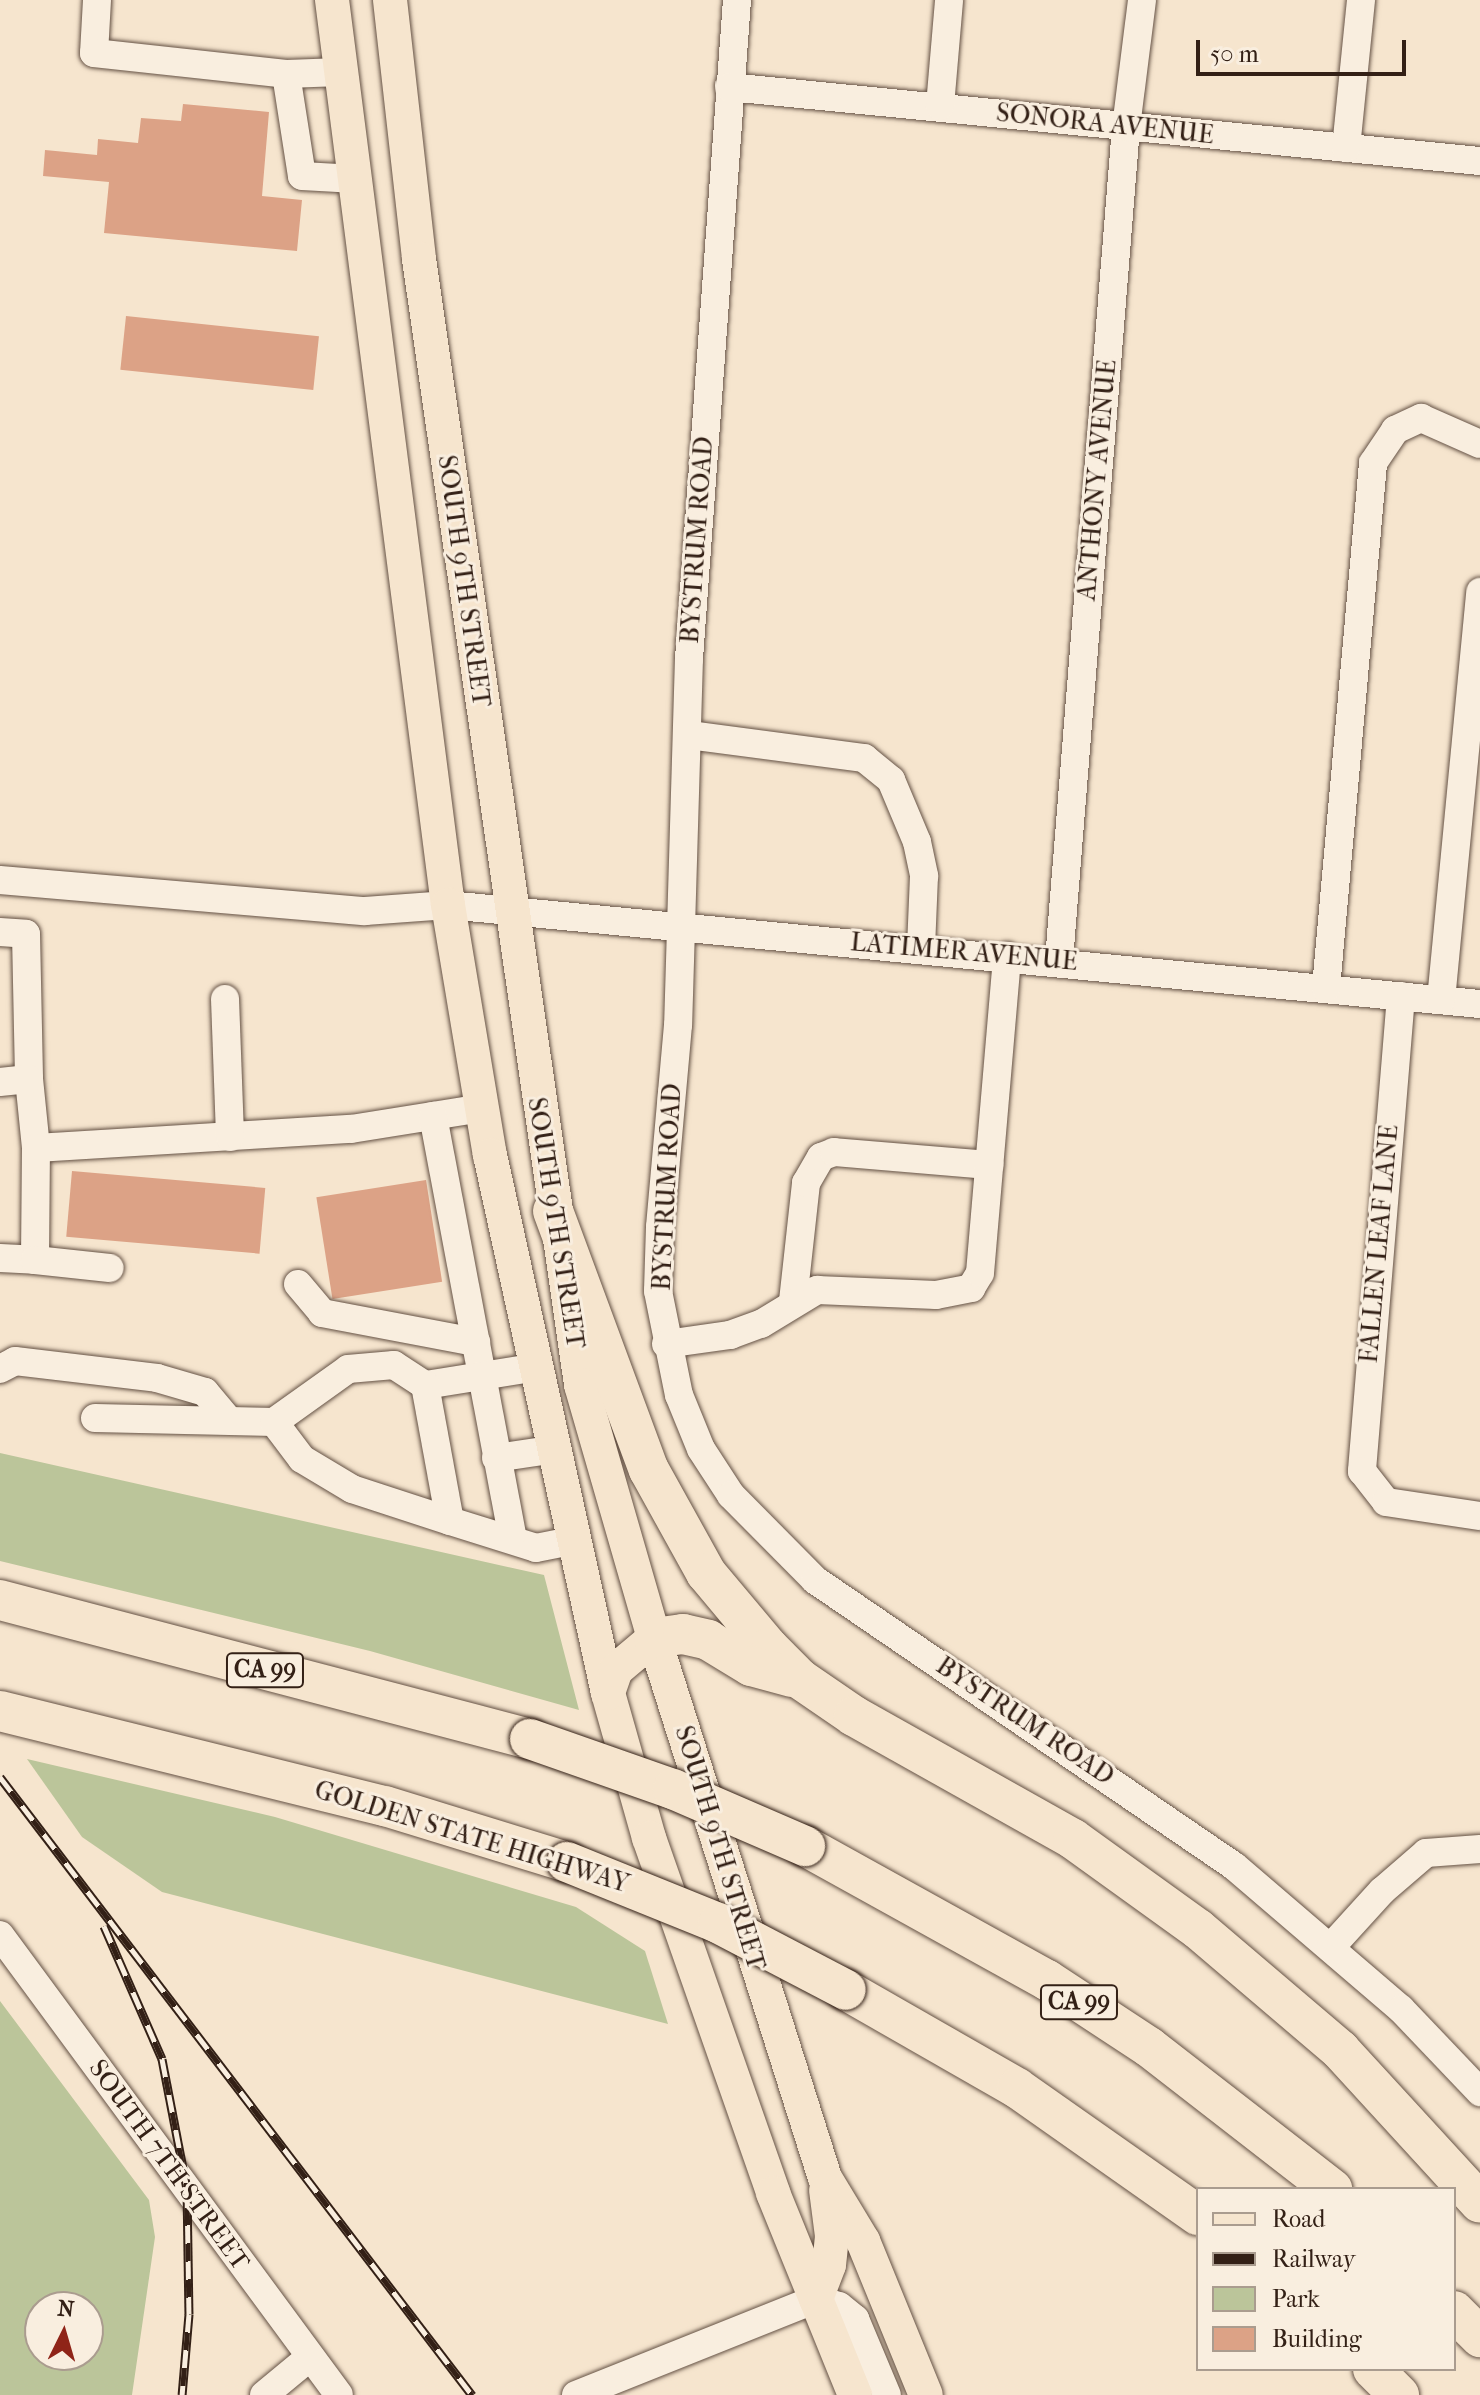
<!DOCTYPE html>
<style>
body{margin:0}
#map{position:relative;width:1480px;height:2395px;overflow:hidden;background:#f6e5ce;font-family:"IM FELL French Canon",serif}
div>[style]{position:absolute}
.green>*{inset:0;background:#bbc59a}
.building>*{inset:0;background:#dca286;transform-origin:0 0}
.roads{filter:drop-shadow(0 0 2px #645144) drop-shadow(0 0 2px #645144)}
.minor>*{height:28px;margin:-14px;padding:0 14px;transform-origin:14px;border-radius:14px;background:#f9eedf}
.major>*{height:34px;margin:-17px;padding:0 17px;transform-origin:17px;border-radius:17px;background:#f6e5ce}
.highway>*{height:40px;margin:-20px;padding:0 20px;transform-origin:20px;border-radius:20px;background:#f6e5ce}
.rail>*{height:9px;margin-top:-4.5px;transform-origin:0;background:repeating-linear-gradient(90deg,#f9eedf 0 18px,#332016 0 36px);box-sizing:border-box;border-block:2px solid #332016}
.bridges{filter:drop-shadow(0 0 2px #332016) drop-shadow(0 0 2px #332016)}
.highway-bridge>*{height:40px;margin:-20px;padding:0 20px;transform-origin:20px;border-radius:20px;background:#f6e5ce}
span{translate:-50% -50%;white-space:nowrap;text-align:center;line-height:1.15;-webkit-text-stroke:6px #f9eedf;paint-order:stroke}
.shield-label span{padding:2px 6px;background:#f9eedf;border:2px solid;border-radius:6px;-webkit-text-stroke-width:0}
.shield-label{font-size:24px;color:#332016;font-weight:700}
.street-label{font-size:26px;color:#332016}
.legend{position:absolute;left:1196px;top:2187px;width:260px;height:184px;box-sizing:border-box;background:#f9eedf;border:2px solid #aa9c8f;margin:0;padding:10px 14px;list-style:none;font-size:24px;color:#332016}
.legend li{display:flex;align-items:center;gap:16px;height:40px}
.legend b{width:40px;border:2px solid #aa9c8f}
.north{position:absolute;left:24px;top:2291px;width:80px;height:80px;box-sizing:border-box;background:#f9eedf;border:2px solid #aa9c8f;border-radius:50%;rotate:5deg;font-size:22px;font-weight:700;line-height:32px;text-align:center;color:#332016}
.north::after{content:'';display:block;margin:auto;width:28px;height:36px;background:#8f2418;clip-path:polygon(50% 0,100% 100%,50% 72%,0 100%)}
.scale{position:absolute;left:1196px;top:40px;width:210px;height:36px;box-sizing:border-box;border:4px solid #332016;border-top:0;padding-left:10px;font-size:24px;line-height:28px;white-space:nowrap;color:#332016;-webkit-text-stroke:6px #f9eedf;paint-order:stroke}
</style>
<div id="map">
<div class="green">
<div style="clip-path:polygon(0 1453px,544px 1575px,579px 1710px,370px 1651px,0 1561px)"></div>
<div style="clip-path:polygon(27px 1759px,275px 1817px,576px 1907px,645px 1951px,668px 2024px,162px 1892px,82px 1837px)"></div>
<div style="clip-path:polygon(evenodd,0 2001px,149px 2200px,155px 2237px,132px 2395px,0 2395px,0 2001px,88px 2307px,88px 2355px,40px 2355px,40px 2307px,88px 2307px)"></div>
</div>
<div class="building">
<div style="clip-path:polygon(183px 104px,269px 112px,262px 196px,302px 200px,297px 251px,104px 233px,109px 182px,43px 176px,45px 150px,97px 155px,98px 139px,138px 143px,141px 118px,181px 121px)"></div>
<div style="left:126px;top:316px;width:194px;height:54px;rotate:6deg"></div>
<div style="left:72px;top:1171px;width:194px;height:66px;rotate:5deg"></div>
<div style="left:426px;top:1180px;width:103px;height:111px;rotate:81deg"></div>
</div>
<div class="roads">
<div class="minor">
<div style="left:97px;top:0;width:53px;rotate:93.2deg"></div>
<div style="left:94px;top:53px;width:193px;rotate:6.2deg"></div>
<div style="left:286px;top:74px;width:55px;rotate:-2.1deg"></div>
<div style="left:737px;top:0;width:660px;rotate:94.17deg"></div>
<div style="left:689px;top:658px;width:367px;rotate:91.7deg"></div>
<div style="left:678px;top:1025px;width:203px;rotate:95.1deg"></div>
<div style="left:660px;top:1227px;width:64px;rotate:91.8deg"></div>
<div style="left:658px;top:1291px;width:106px;rotate:78.6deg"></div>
<div style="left:679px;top:1395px;width:58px;rotate:67.8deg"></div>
<div style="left:701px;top:1449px;width:55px;rotate:56.9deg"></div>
<div style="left:731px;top:1495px;width:120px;rotate:45.3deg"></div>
<div style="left:815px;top:1580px;width:507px;rotate:34.32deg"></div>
<div style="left:1234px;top:1866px;width:220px;rotate:40.6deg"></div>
<div style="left:1401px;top:2009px;width:115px;rotate:46.4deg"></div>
<div style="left:286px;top:74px;width:103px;rotate:81.1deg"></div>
<div style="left:302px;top:176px;width:54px;rotate:3.2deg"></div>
<div style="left:729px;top:87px;width:755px;rotate:5.63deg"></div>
<div style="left:940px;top:106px;width:106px;rotate:-85.1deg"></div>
<div style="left:1346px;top:148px;width:149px;rotate:-84.2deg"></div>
<div style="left:689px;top:735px;width:177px;rotate:7.5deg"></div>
<div style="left:864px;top:758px;width:35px;rotate:39deg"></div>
<div style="left:891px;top:780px;width:67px;rotate:67.2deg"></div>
<div style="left:917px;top:842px;width:35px;rotate:78deg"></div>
<div style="left:924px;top:876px;width:72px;rotate:92.4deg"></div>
<div style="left:0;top:880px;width:366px;rotate:4.9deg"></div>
<div style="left:365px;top:911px;width:83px;rotate:-4.1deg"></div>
<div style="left:448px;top:905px;width:1037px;rotate:5.48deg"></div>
<div style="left:0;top:932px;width:26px;rotate:4deg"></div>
<div style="left:26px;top:934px;width:145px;rotate:88.8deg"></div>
<div style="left:29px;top:1079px;width:69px;rotate:84.2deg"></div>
<div style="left:36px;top:1148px;width:316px;rotate:-3.5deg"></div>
<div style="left:351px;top:1129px;width:133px;rotate:-9.1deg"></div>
<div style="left:1059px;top:960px;width:836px;rotate:-85.4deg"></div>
<div style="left:1126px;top:127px;width:128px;rotate:-82.8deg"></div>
<div style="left:1326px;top:988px;width:527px;rotate:-84.88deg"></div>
<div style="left:1373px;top:463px;width:40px;rotate:-56deg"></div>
<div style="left:1395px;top:430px;width:29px;rotate:-25deg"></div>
<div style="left:1421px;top:418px;width:64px;rotate:23.8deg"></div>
<div style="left:1401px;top:996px;width:477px;rotate:94.7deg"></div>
<div style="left:1362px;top:1471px;width:39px;rotate:52deg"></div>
<div style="left:1386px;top:1502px;width:95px;rotate:8.5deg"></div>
<div style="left:225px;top:999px;width:138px;rotate:87.9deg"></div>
<div style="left:1441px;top:1000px;width:410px;rotate:-84.5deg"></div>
<div style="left:0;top:1082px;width:29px;rotate:-6deg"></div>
<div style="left:433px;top:1116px;width:430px;rotate:79.3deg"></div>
<div style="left:0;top:1258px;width:35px;rotate:3deg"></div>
<div style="left:35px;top:1260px;width:112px;rotate:-89.5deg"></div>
<div style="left:35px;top:1260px;width:75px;rotate:6.1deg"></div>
<div style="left:298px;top:1284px;width:38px;rotate:50deg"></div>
<div style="left:322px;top:1313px;width:157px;rotate:10.7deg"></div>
<div style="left:793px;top:1301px;width:119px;rotate:-83.7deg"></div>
<div style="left:806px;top:1183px;width:30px;rotate:-60deg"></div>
<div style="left:821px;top:1157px;width:14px;rotate:-21deg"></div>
<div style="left:834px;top:1152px;width:156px;rotate:4.8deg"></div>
<div style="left:666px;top:1344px;width:65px;rotate:-8deg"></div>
<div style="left:730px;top:1335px;width:33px;rotate:-20deg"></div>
<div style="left:761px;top:1324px;width:66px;rotate:-31.3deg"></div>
<div style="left:817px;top:1290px;width:119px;rotate:2.4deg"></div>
<div style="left:936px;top:1295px;width:36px;rotate:-11deg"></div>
<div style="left:971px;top:1288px;width:17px;rotate:-59deg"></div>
<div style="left:980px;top:1273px;width:318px;rotate:-85.1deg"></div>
<div style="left:538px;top:1367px;width:114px;rotate:170.9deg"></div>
<div style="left:425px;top:1385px;width:138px;rotate:79.6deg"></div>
<div style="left:450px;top:1521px;width:90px;rotate:17.4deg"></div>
<div style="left:536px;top:1548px;width:41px;rotate:-11.3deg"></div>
<div style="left:0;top:1369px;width:17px;rotate:-28deg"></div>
<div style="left:15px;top:1361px;width:143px;rotate:6.8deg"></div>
<div style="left:157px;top:1378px;width:50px;rotate:16.3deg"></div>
<div style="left:205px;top:1392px;width:34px;rotate:50deg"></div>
<div style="left:95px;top:1418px;width:179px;rotate:1.3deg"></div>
<div style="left:274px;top:1422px;width:46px;rotate:52.9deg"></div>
<div style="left:302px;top:1459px;width:58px;rotate:31deg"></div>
<div style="left:352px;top:1489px;width:103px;rotate:18.1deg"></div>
<div style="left:274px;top:1422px;width:91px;rotate:-35.6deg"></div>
<div style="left:348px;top:1369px;width:46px;rotate:-5deg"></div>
<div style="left:394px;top:1365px;width:37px;rotate:33deg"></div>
<div style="left:496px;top:1458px;width:61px;rotate:-8.5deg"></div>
<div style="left:0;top:1935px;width:571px;rotate:53.61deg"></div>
<div style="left:1331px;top:1947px;width:76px;rotate:-47.7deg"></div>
<div style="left:1382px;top:1891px;width:58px;rotate:-40.8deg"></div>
<div style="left:1426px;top:1853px;width:54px;rotate:-4.2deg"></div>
<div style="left:264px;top:2395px;width:60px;rotate:-39.6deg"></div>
<div style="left:576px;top:2395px;width:258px;rotate:-21.8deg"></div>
<div style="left:816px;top:2299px;width:24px;rotate:17deg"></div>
<div style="left:839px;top:2306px;width:21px;rotate:39deg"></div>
<div style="left:855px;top:2319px;width:82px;rotate:67.2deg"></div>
</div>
<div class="major">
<div style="left:332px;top:0;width:912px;rotate:82.7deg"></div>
<div style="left:448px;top:905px;width:254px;rotate:80.5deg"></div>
<div style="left:490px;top:1155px;width:551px;rotate:77.63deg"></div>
<div style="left:608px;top:1693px;width:151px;rotate:74.2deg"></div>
<div style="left:649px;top:1838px;width:376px;rotate:70.7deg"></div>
<div style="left:773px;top:2193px;width:218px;rotate:67.9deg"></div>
<div style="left:390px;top:0;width:261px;rotate:83.6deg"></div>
<div style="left:419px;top:259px;width:1138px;rotate:81.81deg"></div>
<div style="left:581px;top:1385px;width:263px;rotate:73.9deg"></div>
<div style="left:654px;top:1638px;width:566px;rotate:72.43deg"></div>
<div style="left:825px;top:2178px;width:74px;rotate:58.9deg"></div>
<div style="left:863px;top:2241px;width:166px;rotate:67.8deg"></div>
<div style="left:608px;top:1693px;width:24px;rotate:-71deg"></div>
<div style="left:616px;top:1670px;width:50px;rotate:-40.1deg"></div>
<div style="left:816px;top:2299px;width:36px;rotate:-69deg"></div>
<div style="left:829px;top:2265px;width:29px;rotate:-84deg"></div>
<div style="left:832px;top:2236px;width:46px;rotate:-97.4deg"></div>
</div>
<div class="highway">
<div style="left:553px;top:1211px;width:276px;rotate:69.7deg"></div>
<div style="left:649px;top:1470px;width:118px;rotate:61deg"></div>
<div style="left:706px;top:1573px;width:98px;rotate:50deg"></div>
<div style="left:769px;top:1648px;width:44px;rotate:45deg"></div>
<div style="left:800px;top:1679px;width:65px;rotate:34.4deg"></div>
<div style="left:854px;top:1716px;width:251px;rotate:29.3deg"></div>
<div style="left:1073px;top:1839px;width:154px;rotate:35.8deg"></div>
<div style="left:1198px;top:1929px;width:187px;rotate:40.4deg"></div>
<div style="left:1340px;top:2050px;width:207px;rotate:47.5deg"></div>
<div style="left:0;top:1600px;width:548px;rotate:14.7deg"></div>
<div style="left:654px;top:1638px;width:29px;rotate:-8deg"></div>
<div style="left:683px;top:1634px;width:26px;rotate:13deg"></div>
<div style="left:708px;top:1640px;width:50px;rotate:31.2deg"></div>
<div style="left:751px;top:1666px;width:42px;rotate:15deg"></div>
<div style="left:0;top:1711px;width:397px;rotate:13.9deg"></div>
<div style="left:385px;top:1806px;width:190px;rotate:17.1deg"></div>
<div style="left:805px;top:1846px;width:277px;rotate:29deg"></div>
<div style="left:1047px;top:1980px;width:122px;rotate:33.3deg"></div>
<div style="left:1149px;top:2047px;width:232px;rotate:37.8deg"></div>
<div style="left:846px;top:1990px;width:197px;rotate:29.8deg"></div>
<div style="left:1017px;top:2088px;width:221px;rotate:35.1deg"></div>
<div style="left:1454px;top:2311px;width:37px;rotate:45deg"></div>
<div style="left:1373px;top:2369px;width:37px;rotate:45deg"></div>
</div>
</div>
<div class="rail">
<div style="left:0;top:1777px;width:778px;rotate:52.63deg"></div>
<div style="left:104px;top:1926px;width:145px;rotate:66.4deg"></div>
<div style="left:162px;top:2059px;width:132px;rotate:79.1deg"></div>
<div style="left:187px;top:2189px;width:125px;rotate:89.1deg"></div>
<div style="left:189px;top:2314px;width:81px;rotate:94.9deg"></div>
</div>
<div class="bridges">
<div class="highway-bridge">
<div style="left:530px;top:1739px;width:151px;rotate:19.3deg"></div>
<div style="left:673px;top:1789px;width:144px;rotate:23.4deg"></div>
<div style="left:567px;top:1862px;width:163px;rotate:22deg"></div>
<div style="left:718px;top:1923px;width:144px;rotate:27.6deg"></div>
</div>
</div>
<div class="shield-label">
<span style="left:265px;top:1670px">CA 99</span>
<span style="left:1079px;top:2002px">CA 99</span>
</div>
<div class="street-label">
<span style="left:1105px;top:124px;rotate:6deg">SONORA AVENUE</span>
<span style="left:1097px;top:480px;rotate:-85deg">ANTHONY AVENUE</span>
<span style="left:697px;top:540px;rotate:-86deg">BYSTRUM ROAD</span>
<span style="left:464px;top:581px;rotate:82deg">SOUTH 9TH STREET</span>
<span style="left:964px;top:952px;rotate:5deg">LATIMER AVENUE</span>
<span style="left:667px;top:1187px;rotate:-87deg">BYSTRUM ROAD</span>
<span style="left:556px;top:1223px;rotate:81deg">SOUTH 9TH STREET</span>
<span style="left:1379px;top:1244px;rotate:-85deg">FALLEN LEAF LANE</span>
<span style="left:1025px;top:1721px;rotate:34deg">BYSTRUM ROAD</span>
<span style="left:472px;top:1837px;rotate:17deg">GOLDEN STATE HIGHWAY</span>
<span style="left:720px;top:1848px;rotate:73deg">SOUTH 9TH STREET</span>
<span style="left:169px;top:2165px;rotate:54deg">SOUTH 7TH STREET</span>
</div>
<ul class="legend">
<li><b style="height:10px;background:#f6e5ce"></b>Road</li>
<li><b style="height:10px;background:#332016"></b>Railway</li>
<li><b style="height:22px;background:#bbc59a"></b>Park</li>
<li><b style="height:22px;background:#dca286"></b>Building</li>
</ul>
<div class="north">N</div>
<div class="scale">50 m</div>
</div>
